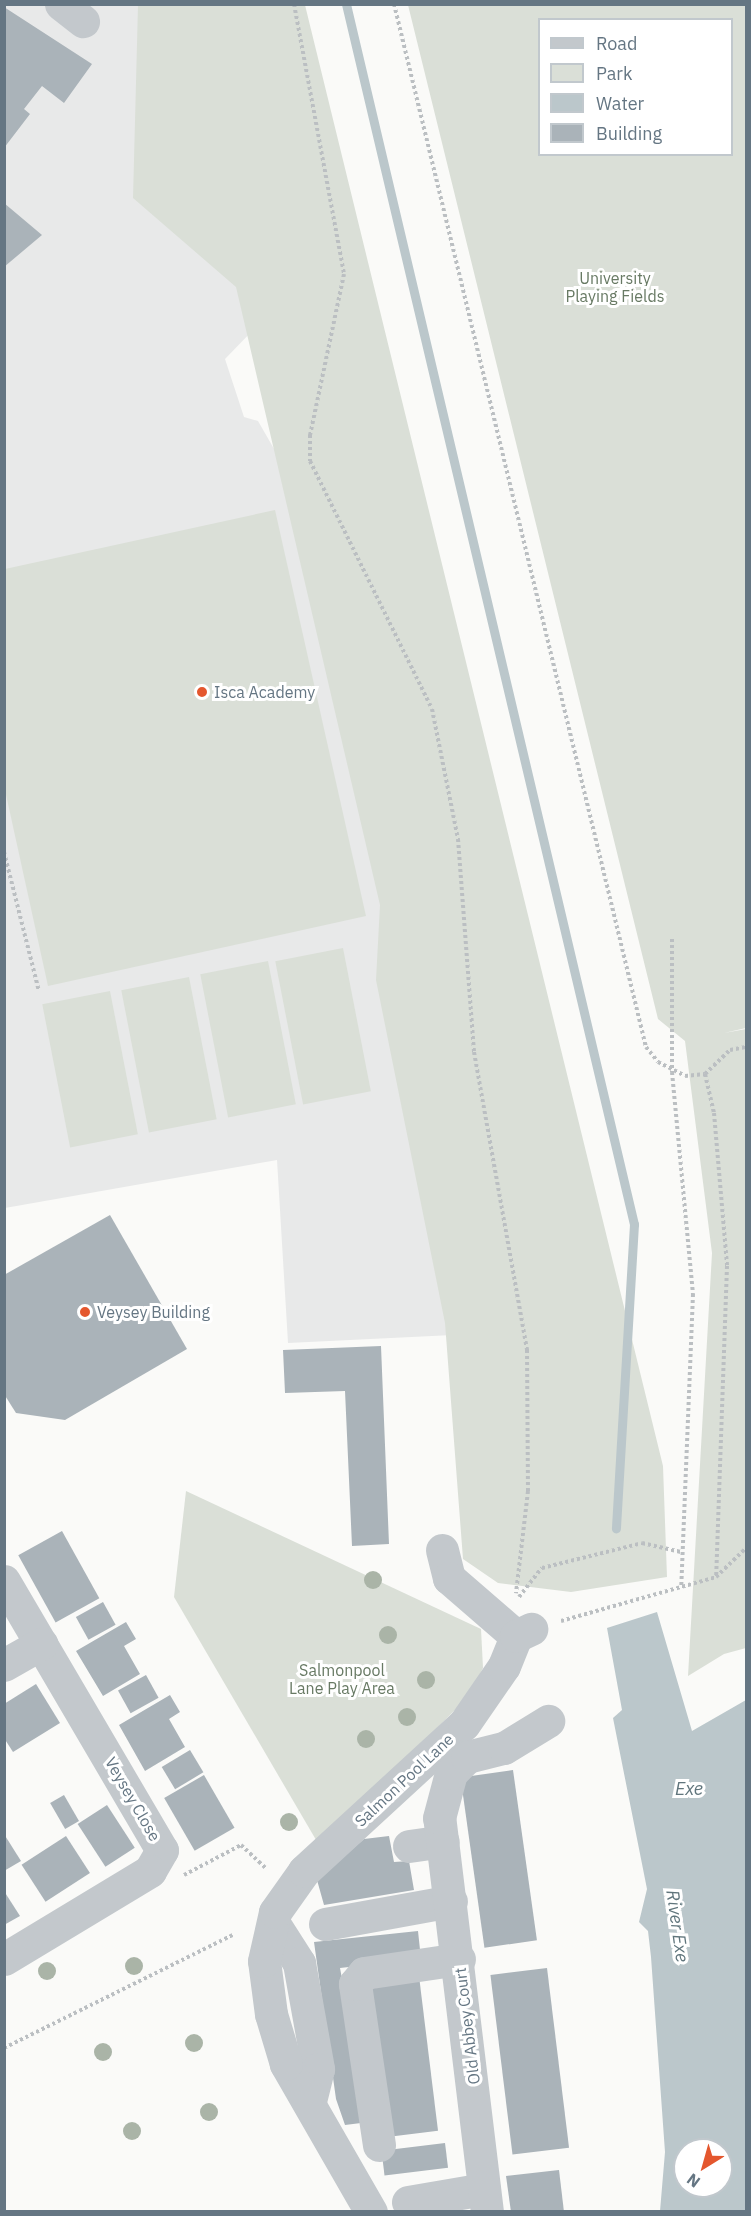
<!DOCTYPE html>
<style>
body{margin:0}
#map{position:relative;width:751px;height:2216px;overflow:hidden;background:#fafaf8;font-family:"IBM Plex Sans",sans-serif}
div>[style]{position:absolute}
.built>*{inset:0;background:#e8e9e9}
.green>*{inset:0;background:#dadfd7;transform-origin:0 0}
.water>*{inset:0;background:#bbc7cb}
.stream>*{height:9px;margin:-4.5px;padding:0 4.5px;transform-origin:4.5px;border-radius:4.5px;background:#bbc7cb}
.building>*{inset:0;background:#aab3b9;transform-origin:0 0}
.path>*{height:4px;margin-top:-2px;transform-origin:0;background:repeating-linear-gradient(90deg,#bbbfc2 0 3px,transparent 0 6px)}
.minor>*{height:33px;margin:-16.5px;padding:0 16.5px;transform-origin:16.5px;border-radius:16.5px;background:#c3c8cc}
.trees>*{width:18px;height:18px;margin:-9px;border-radius:50%;background:#aab4a7}
.dots>*{width:16px;height:16px;translate:-50% -50%;box-sizing:border-box;border:3px solid #fff;border-radius:50%}
span{translate:-50% -50%;white-space:nowrap;text-align:center;line-height:1.15;-webkit-text-stroke:6px #fff;paint-order:stroke}
.park-label{font-size:16px;color:#687a64}
.poi-label{font-size:16px;color:#657683}
.left{translate:0 -50%;text-align:left}
.street-label{font-size:16px;color:#657683}
.water-label{font-size:18px;color:#60757c;font-style:italic}
.frame{position:absolute;inset:0;border:6px solid #657683;pointer-events:none}
.legend{position:absolute;left:538px;top:18px;width:195px;height:138px;box-sizing:border-box;background:#fff;border:2px solid #c1c8cd;margin:0;padding:8px 10px;list-style:none;font-size:18px;color:#657683}
.legend li{display:flex;align-items:center;gap:12px;height:30px}
.legend b{width:30px;border:2px solid #c1c8cd}
.north{position:absolute;left:673px;top:2138px;width:60px;height:60px;box-sizing:border-box;background:#fff;border:2px solid #c1c8cd;border-radius:50%;rotate:217deg;font-size:16px;font-weight:700;line-height:24px;text-align:center;color:#657683}
.north::after{content:'';display:block;margin:auto;width:21px;height:27px;background:#e4572e;clip-path:polygon(50% 0,100% 100%,50% 72%,0 100%)}
</style>
<div id="map">
<div class="built">
<div style="clip-path:polygon(5px 5px,286px 5px,260px 323px,225px 359px,244px 417px,258px 421px,308px 508px,494px 1333px,288px 1343px,277px 1160px,5px 1208px)"></div>
</div>
<div class="green">
<div style="clip-path:polygon(138px 5px,305px 5px,663px 1466px,667px 1577px,571px 1592px,498px 1583px,463px 1559px,445px 1323px,376px 980px,380px 905px,236px 287px,133px 198px)"></div>
<div style="clip-path:polygon(evenodd,408px 5px,746px 5px,746px 1028px,724px 1033px,746px 1029px,746px 1648px,724px 1654px,688px 1676px,712px 1253px,685px 1041px,658px 1019px,408px 5px,540px 20px,732px 20px,732px 154px,540px 154px,540px 20px)"></div>
<div style="clip-path:polygon(275px 510px,366px 916px,48px 986px,5px 790px,5px 569px)"></div>
<div style="left:343px;top:948px;width:146px;height:69px;rotate:79deg"></div>
<div style="left:268px;top:961px;width:146px;height:69px;rotate:79deg"></div>
<div style="left:189px;top:977px;width:145px;height:69px;rotate:79deg"></div>
<div style="left:110px;top:991px;width:146px;height:69px;rotate:79deg"></div>
<div style="clip-path:polygon(186px 1491px,481px 1629px,483px 1668px,468px 1697px,319px 1845px,174px 1597px)"></div>
</div>
<div class="water">
<div style="clip-path:polygon(evenodd,657px 1612px,692px 1731px,746px 1700px,746px 2211px,660px 2211px,665px 2152px,651px 1957px,648px 1931px,639px 1922px,647px 1889px,613px 1718px,622px 1710px,607px 1628px,657px 1612px,685px 2150px,721px 2150px,721px 2186px,685px 2186px,685px 2150px)"></div>
</div>
<div class="stream">
<div style="left:346px;top:4px;width:1254px;rotate:76.72deg"></div>
<div style="left:634px;top:1224px;width:305px;rotate:93.4deg"></div>
</div>
<div class="building">
<div style="clip-path:polygon(4px 7px,92px 64px,64px 103px,42px 86px,24px 109px,30px 114px,4px 148px)"></div>
<div style="clip-path:polygon(4px 203px,42px 235px,4px 267px)"></div>
<div style="clip-path:polygon(110px 1215px,187px 1349px,65px 1420px,16px 1413px,4px 1394px,4px 1275px)"></div>
<div style="clip-path:polygon(381px 1346px,389px 1544px,352px 1546px,345px 1391px,285px 1393px,283px 1350px)"></div>
<div style="left:62px;top:1531px;width:77px;height:50px;rotate:61deg"></div>
<div style="left:103px;top:1602px;width:26px;height:31px;rotate:61deg"></div>
<div style="clip-path:polygon(126px 1622px,136px 1639px,124px 1646px,140px 1674px,103px 1696px,76px 1651px)"></div>
<div style="left:146px;top:1675px;width:26px;height:32px;rotate:61deg"></div>
<div style="clip-path:polygon(36px 1684px,60px 1723px,13px 1752px,4px 1738px,4px 1704px)"></div>
<div style="clip-path:polygon(170px 1695px,180px 1712px,169px 1719px,185px 1747px,145px 1771px,119px 1725px)"></div>
<div style="left:190px;top:1750px;width:26px;height:33px;rotate:59deg"></div>
<div style="left:513px;top:1770px;width:172px;height:53px;rotate:82deg"></div>
<div style="left:204px;top:1775px;width:61px;height:46px;rotate:60deg"></div>
<div style="left:64px;top:1795px;width:30px;height:16px;rotate:60deg"></div>
<div style="left:107px;top:1805px;width:51px;height:35px;rotate:57deg"></div>
<div style="clip-path:polygon(4px 1834px,21px 1861px,4px 1871px)"></div>
<div style="left:66px;top:1836px;width:44px;height:53px;rotate:57deg"></div>
<div style="clip-path:polygon(389px 1836px,394px 1862px,409px 1861px,414px 1890px,324px 1905px,317px 1880px,364px 1839px)"></div>
<div style="clip-path:polygon(4px 1891px,20px 1916px,4px 1925px)"></div>
<div style="clip-path:polygon(418px 1931px,421px 1959px,340px 1968px,369px 2122px,345px 2125px,336px 2099px,314px 1942px)"></div>
<div style="left:547px;top:1968px;width:181px;height:57px;rotate:83deg"></div>
<div style="left:419px;top:1976px;width:156px;height:51px;rotate:83deg"></div>
<div style="left:445px;top:2143px;width:25px;height:64px;rotate:83deg"></div>
<div style="clip-path:polygon(559px 2170px,564px 2212px,511px 2212px,506px 2176px)"></div>
</div>
<div class="path">
<div style="left:294px;top:4px;width:275px;rotate:79.5deg"></div>
<div style="left:344px;top:274px;width:165px;rotate:101.9deg"></div>
<div style="left:310px;top:435px;width:26px;rotate:90deg"></div>
<div style="left:310px;top:461px;width:276px;rotate:63.8deg"></div>
<div style="left:432px;top:709px;width:133px;rotate:78.7deg"></div>
<div style="left:458px;top:839px;width:214px;rotate:85.7deg"></div>
<div style="left:474px;top:1052px;width:303px;rotate:79.9deg"></div>
<div style="left:527px;top:1350px;width:141px;rotate:89.6deg"></div>
<div style="left:528px;top:1491px;width:103px;rotate:96.7deg"></div>
<div style="left:394px;top:4px;width:1073px;rotate:76.42deg"></div>
<div style="left:646px;top:1047px;width:19px;rotate:51deg"></div>
<div style="left:658px;top:1062px;width:30px;rotate:27deg"></div>
<div style="left:685px;top:1076px;width:20px;rotate:-6deg"></div>
<div style="left:705px;top:1074px;width:35px;rotate:-44deg"></div>
<div style="left:730px;top:1050px;width:16px;rotate:-11deg"></div>
<div style="left:4px;top:852px;width:143px;rotate:75.9deg"></div>
<div style="left:672px;top:939px;width:133px;rotate:90deg"></div>
<div style="left:672px;top:1072px;width:223px;rotate:84.6deg"></div>
<div style="left:693px;top:1294px;width:293px;rotate:92.3deg"></div>
<div style="left:705px;top:1074px;width:40px;rotate:77deg"></div>
<div style="left:714px;top:1113px;width:154px;rotate:85.1deg"></div>
<div style="left:727px;top:1266px;width:310px;rotate:92deg"></div>
<div style="left:519px;top:1597px;width:37px;rotate:-52deg"></div>
<div style="left:542px;top:1568px;width:103px;rotate:-14deg"></div>
<div style="left:642px;top:1543px;width:40px;rotate:13deg"></div>
<div style="left:561px;top:1621px;width:161px;rotate:-15.8deg"></div>
<div style="left:716px;top:1577px;width:42px;rotate:-44deg"></div>
<div style="left:184px;top:1875px;width:64px;rotate:-27.8deg"></div>
<div style="left:241px;top:1845px;width:34px;rotate:43deg"></div>
<div style="left:4px;top:2048px;width:255px;rotate:-26.3deg"></div>
</div>
<div class="minor">
<div style="left:61px;top:4px;width:28px;rotate:38deg"></div>
<div style="left:442px;top:1550px;width:29px;rotate:76deg"></div>
<div style="left:449px;top:1578px;width:89px;rotate:40.9deg"></div>
<div style="left:4px;top:1581px;width:312px;rotate:59.6deg"></div>
<div style="left:162px;top:1850px;width:24px;rotate:120deg"></div>
<div style="left:150px;top:1871px;width:170px;rotate:148.9deg"></div>
<div style="left:4px;top:1665px;width:43px;rotate:-29.6deg"></div>
<div style="left:409px;top:1846px;width:34px;rotate:-8deg"></div>
<div style="left:325px;top:1924px;width:128px;rotate:-10.3deg"></div>
<div style="left:276px;top:1927px;width:43px;rotate:57.4deg"></div>
<div style="left:299px;top:1963px;width:108px;rotate:79.8deg"></div>
<div style="left:318px;top:2069px;width:33px;rotate:104deg"></div>
<div style="left:379px;top:2145px;width:163px;rotate:-98.5deg"></div>
<div style="left:355px;top:1984px;width:14px;rotate:-51deg"></div>
<div style="left:364px;top:1973px;width:96px;rotate:-8.4deg"></div>
<div style="left:408px;top:2202px;width:77px;rotate:-9.7deg"></div>
<div style="left:371px;top:2212px;width:171px;rotate:-119.9deg"></div>
<div style="left:286px;top:2064px;width:52px;rotate:-106.7deg"></div>
<div style="left:271px;top:2014px;width:53px;rotate:-97.5deg"></div>
<div style="left:264px;top:1961px;width:50px;rotate:-77.3deg"></div>
<div style="left:275px;top:1912px;width:50px;rotate:-54.7deg"></div>
<div style="left:304px;top:1871px;width:217px;rotate:-42.6deg"></div>
<div style="left:464px;top:1724px;width:70px;rotate:-55.4deg"></div>
<div style="left:504px;top:1666px;width:32px;rotate:-68deg"></div>
<div style="left:516px;top:1636px;width:17px;rotate:-25deg"></div>
<div style="left:487px;top:2212px;width:397px;rotate:-96.9deg"></div>
<div style="left:439px;top:1818px;width:47px;rotate:-75.1deg"></div>
<div style="left:451px;top:1773px;width:23px;rotate:-45deg"></div>
<div style="left:467px;top:1757px;width:38px;rotate:-14deg"></div>
<div style="left:504px;top:1748px;width:52px;rotate:-31.5deg"></div>
</div>
<div class="trees">
<div style="left:373px;top:1580px"></div>
<div style="left:388px;top:1635px"></div>
<div style="left:426px;top:1680px"></div>
<div style="left:407px;top:1717px"></div>
<div style="left:366px;top:1739px"></div>
<div style="left:289px;top:1822px"></div>
<div style="left:134px;top:1966px"></div>
<div style="left:47px;top:1971px"></div>
<div style="left:194px;top:2043px"></div>
<div style="left:103px;top:2052px"></div>
<div style="left:209px;top:2112px"></div>
<div style="left:132px;top:2131px"></div>
</div>
<div class="dots">
<div style="left:202px;top:692px;background:#e4572e"></div>
<div style="left:85px;top:1312px;background:#e4572e"></div>
</div>
<div class="park-label">
<span style="left:615px;top:287px">University<br>Playing Fields</span>
<span style="left:342px;top:1679px">Salmonpool<br>Lane Play Area</span>
</div>
<div class="poi-label">
<span class="left" style="left:214px;top:692px">Isca Academy</span>
<span class="left" style="left:97px;top:1312px">Veysey Building</span>
</div>
<div class="street-label">
<span style="left:404px;top:1780px;rotate:-43deg">Salmon Pool Lane</span>
<span style="left:133px;top:1799px;rotate:60deg">Veysey Close</span>
<span style="left:467px;top:2026px;rotate:-97deg">Old Abbey Court</span>
</div>
<div class="water-label">
<span style="left:689px;top:1789px">Exe</span>
<span style="left:677px;top:1926px;rotate:82deg">River Exe</span>
</div>
<div class="frame"></div>
<ul class="legend">
<li><b style="height:8px;background:#c3c8cc"></b>Road</li>
<li><b style="height:16px;background:#dadfd7"></b>Park</li>
<li><b style="height:16px;background:#bbc7cb"></b>Water</li>
<li><b style="height:16px;background:#aab3b9"></b>Building</li>
</ul>
<div class="north">N</div>
</div>
